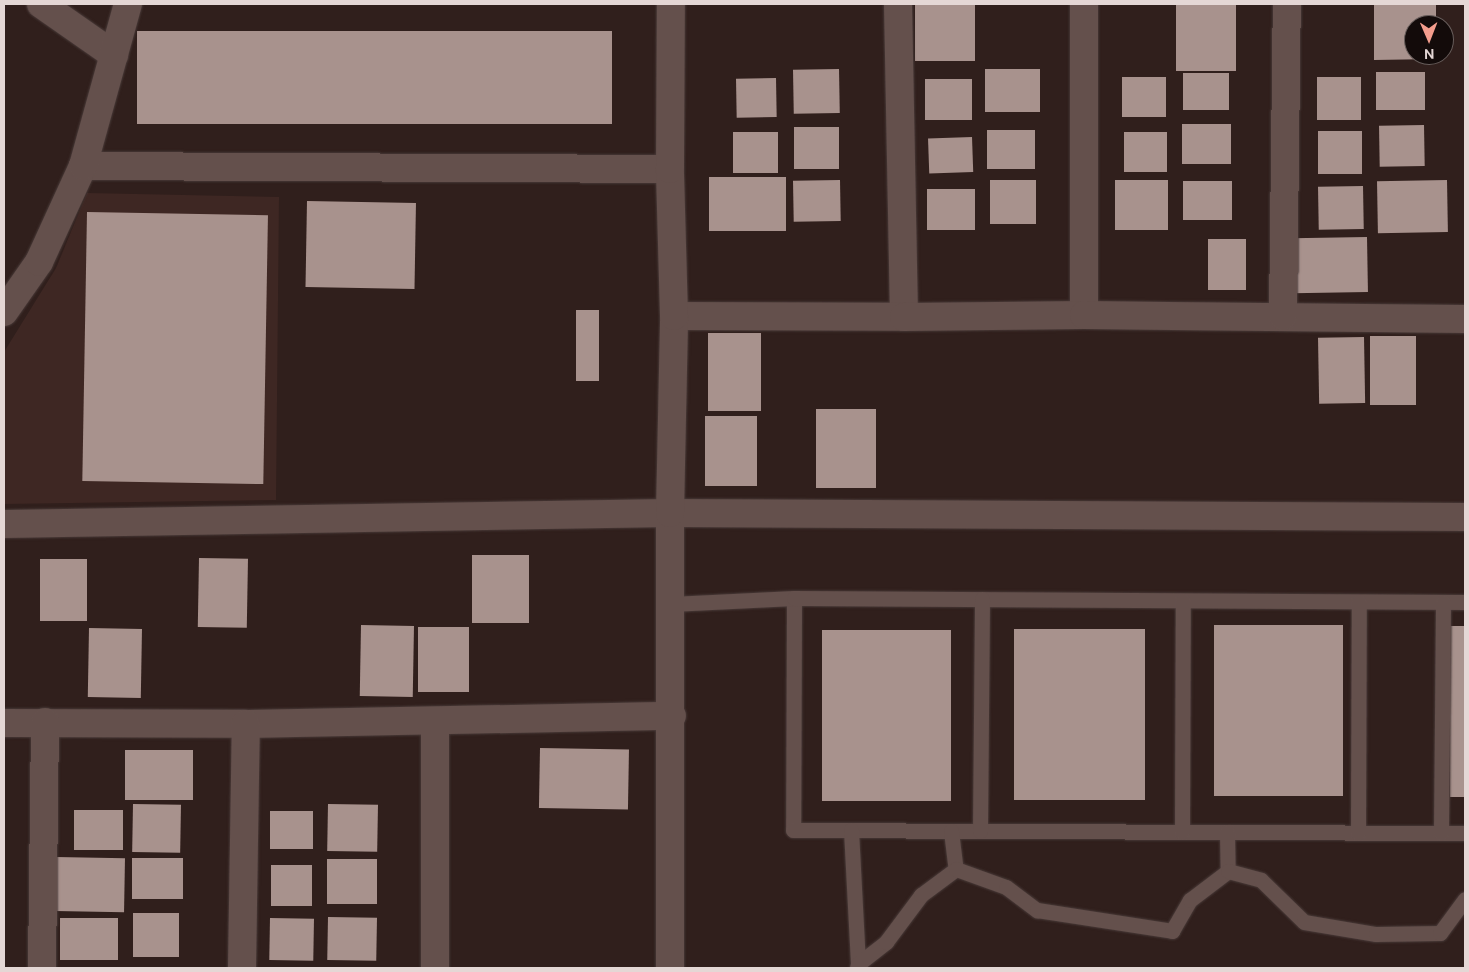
<!DOCTYPE html>
<style>
body{margin:0}
#map{position:relative;width:1469px;height:972px;overflow:hidden;background:#301f1c;font-family:"DM Sans",sans-serif}
div>[style]{position:absolute}
.built>*{inset:0;background:#3e2723}
.building>*{inset:0;background:#a8928d;transform-origin:0 0}
.roads{filter:drop-shadow(0 0 1px #483a38) drop-shadow(0 0 1px #483a38)}
.service>*{height:15px;margin:-7.5px;padding:0 7.5px;transform-origin:7.5px;border-radius:7.5px;background:#64504c}
.minor>*{height:28px;margin:-14px;padding:0 14px;transform-origin:14px;border-radius:14px;background:#64504c}
span{translate:-50% -50%;white-space:nowrap;text-align:center;line-height:1.15;-webkit-text-stroke:5px #130b0a;paint-order:stroke}
.frame{position:absolute;inset:0;border:5px solid #e4d7d5;pointer-events:none}
.north{position:absolute;left:1404px;top:15px;width:50px;height:50px;box-sizing:border-box;background:#130b0a;border:1px solid #675d5b;border-radius:50%;rotate:179deg;font-size:14px;font-weight:700;line-height:20px;text-align:center;color:#e4d7d5}
.north::after{content:'';display:block;margin:auto;width:18px;height:22px;background:#f49d8d;clip-path:polygon(50% 0,100% 100%,50% 72%,0 100%)}
</style>
<div id="map">
<div class="built">
<div style="clip-path:polygon(87px 193px,279px 197px,276px 500px,4px 504px,4px 352px,56px 268px)"></div>
</div>
<div class="building">
<div style="left:915px;top:4px;width:60px;height:57px"></div>
<div style="left:1176px;top:4px;width:60px;height:67px"></div>
<div style="clip-path:polygon(1374px 4px,1436px 4px,1436px 25px,1414px 25px,1414px 55px,1436px 55px,1436px 59px,1374px 60px)"></div>
<div style="left:137px;top:31px;width:475px;height:93px"></div>
<div style="left:839px;top:69px;width:44px;height:46px;rotate:89deg"></div>
<div style="left:1040px;top:69px;width:43px;height:55px;rotate:90deg"></div>
<div style="left:1376px;top:72px;width:49px;height:38px"></div>
<div style="left:1229px;top:73px;width:37px;height:46px;rotate:90deg"></div>
<div style="left:1122px;top:77px;width:44px;height:40px"></div>
<div style="left:1361px;top:77px;width:43px;height:44px;rotate:90deg"></div>
<div style="left:776px;top:78px;width:39px;height:40px;rotate:89deg"></div>
<div style="left:925px;top:79px;width:47px;height:41px"></div>
<div style="left:1231px;top:124px;width:40px;height:49px;rotate:90deg"></div>
<div style="left:1424px;top:125px;width:41px;height:45px;rotate:89deg"></div>
<div style="left:794px;top:127px;width:45px;height:42px"></div>
<div style="left:987px;top:130px;width:48px;height:39px"></div>
<div style="left:1318px;top:131px;width:44px;height:43px"></div>
<div style="left:733px;top:132px;width:45px;height:41px"></div>
<div style="left:1167px;top:132px;width:40px;height:43px;rotate:90deg"></div>
<div style="left:972px;top:137px;width:35px;height:44px;rotate:88deg"></div>
<div style="left:786px;top:177px;width:54px;height:77px;rotate:90deg"></div>
<div style="left:840px;top:180px;width:41px;height:47px;rotate:89deg"></div>
<div style="left:1036px;top:180px;width:44px;height:46px;rotate:90deg"></div>
<div style="left:1115px;top:180px;width:53px;height:50px"></div>
<div style="left:1447px;top:180px;width:52px;height:70px;rotate:89deg"></div>
<div style="left:1183px;top:181px;width:49px;height:39px"></div>
<div style="left:1363px;top:186px;width:43px;height:45px;rotate:89deg"></div>
<div style="left:927px;top:189px;width:48px;height:41px"></div>
<div style="left:307px;top:201px;width:109px;height:86px;rotate:1deg"></div>
<div style="left:87px;top:212px;width:181px;height:269px;rotate:1deg"></div>
<div style="left:1367px;top:237px;width:55px;height:75px;rotate:89deg"></div>
<div style="left:1208px;top:239px;width:38px;height:51px"></div>
<div style="left:576px;top:310px;width:23px;height:71px"></div>
<div style="left:708px;top:333px;width:53px;height:78px"></div>
<div style="left:1370px;top:336px;width:46px;height:69px"></div>
<div style="left:1364px;top:337px;width:66px;height:46px;rotate:89deg"></div>
<div style="left:816px;top:409px;width:60px;height:79px"></div>
<div style="left:705px;top:416px;width:52px;height:70px"></div>
<div style="left:472px;top:555px;width:57px;height:68px"></div>
<div style="left:199px;top:558px;width:49px;height:69px;rotate:1deg"></div>
<div style="left:40px;top:559px;width:47px;height:62px"></div>
<div style="left:361px;top:625px;width:53px;height:71px;rotate:1deg"></div>
<div style="left:1214px;top:625px;width:129px;height:171px"></div>
<div style="left:1450px;top:626px;width:15px;height:171px"></div>
<div style="left:418px;top:627px;width:51px;height:65px"></div>
<div style="left:89px;top:628px;width:53px;height:69px;rotate:1deg"></div>
<div style="left:1014px;top:629px;width:131px;height:171px"></div>
<div style="left:822px;top:630px;width:129px;height:171px"></div>
<div style="left:540px;top:748px;width:89px;height:60px;rotate:1deg"></div>
<div style="left:125px;top:750px;width:68px;height:50px"></div>
<div style="left:133px;top:804px;width:48px;height:48px;rotate:1deg"></div>
<div style="left:328px;top:804px;width:50px;height:47px;rotate:1deg"></div>
<div style="left:74px;top:810px;width:49px;height:40px"></div>
<div style="left:270px;top:811px;width:43px;height:38px"></div>
<div style="left:56px;top:857px;width:69px;height:54px;rotate:1deg"></div>
<div style="left:132px;top:858px;width:51px;height:41px"></div>
<div style="left:327px;top:859px;width:50px;height:45px"></div>
<div style="left:271px;top:865px;width:41px;height:41px"></div>
<div style="left:133px;top:913px;width:46px;height:44px"></div>
<div style="left:328px;top:917px;width:49px;height:43px;rotate:1deg"></div>
<div style="left:60px;top:918px;width:58px;height:42px"></div>
<div style="left:270px;top:918px;width:44px;height:42px;rotate:1deg"></div>
</div>
<div class="roads">
<div class="service">
<div style="left:794px;top:598px;width:232px;rotate:90.2deg"></div>
<div style="left:793px;top:830px;width:672px;rotate:0.26deg"></div>
<div style="left:671px;top:604px;width:123px;rotate:-2.8deg"></div>
<div style="left:794px;top:598px;width:671px;rotate:0.34deg"></div>
<div style="left:851px;top:830px;width:134px;rotate:87deg"></div>
<div style="left:951px;top:831px;width:38px;rotate:83deg"></div>
<div style="left:980px;top:831px;width:232px;rotate:-89.5deg"></div>
<div style="left:1182px;top:832px;width:231px;rotate:-89.8deg"></div>
<div style="left:1227px;top:832px;width:39px;rotate:89deg"></div>
<div style="left:1358px;top:833px;width:231px;rotate:-89.8deg"></div>
<div style="left:1441px;top:833px;width:231px;rotate:-89.5deg"></div>
<div style="left:857px;top:968px;width:4px;rotate:-76deg"></div>
<div style="left:858px;top:964px;width:36px;rotate:-38deg"></div>
<div style="left:886px;top:942px;width:59px;rotate:-53.3deg"></div>
<div style="left:921px;top:895px;width:44px;rotate:-36.6deg"></div>
<div style="left:956px;top:869px;width:53px;rotate:19.8deg"></div>
<div style="left:1006px;top:887px;width:39px;rotate:37deg"></div>
<div style="left:1037px;top:910px;width:137px;rotate:8.8deg"></div>
<div style="left:1172px;top:931px;width:36px;rotate:-60deg"></div>
<div style="left:1190px;top:900px;width:48px;rotate:-37.3deg"></div>
<div style="left:1228px;top:871px;width:34px;rotate:15deg"></div>
<div style="left:1261px;top:880px;width:60px;rotate:44.3deg"></div>
<div style="left:1304px;top:922px;width:73px;rotate:9.5deg"></div>
<div style="left:1376px;top:934px;width:64px;rotate:-0.9deg"></div>
<div style="left:1440px;top:933px;width:42px;rotate:-53.7deg"></div>
</div>
<div class="minor">
<div style="left:41px;top:4px;width:89px;rotate:34.9deg"></div>
<div style="left:898px;top:4px;width:313px;rotate:88.9deg"></div>
<div style="left:1084px;top:4px;width:311px;rotate:90deg"></div>
<div style="left:83px;top:166px;width:587px;rotate:0.29deg"></div>
<div style="left:4px;top:312px;width:61px;rotate:-55deg"></div>
<div style="left:39px;top:262px;width:106px;rotate:-65.4deg"></div>
<div style="left:83px;top:166px;width:168px;rotate:-74.5deg"></div>
<div style="left:674px;top:316px;width:230px;rotate:0.2deg"></div>
<div style="left:904px;top:317px;width:180px;rotate:-0.6deg"></div>
<div style="left:1084px;top:315px;width:381px;rotate:0.6deg"></div>
<div style="left:1283px;top:316px;width:312px;rotate:-89.3deg"></div>
<div style="left:4px;top:524px;width:666px;rotate:-0.95deg"></div>
<div style="left:670px;top:513px;width:795px;rotate:0.29deg"></div>
<div style="left:4px;top:723px;width:242px;rotate:0.2deg"></div>
<div style="left:246px;top:724px;width:426px;rotate:-1.1deg"></div>
<div style="left:42px;top:968px;width:246px;rotate:-89.3deg"></div>
<div style="left:242px;top:968px;width:244px;rotate:-89.1deg"></div>
<div style="left:435px;top:968px;width:247px;rotate:-90deg"></div>
<div style="left:670px;top:968px;width:455px;rotate:-90deg"></div>
<div style="left:670px;top:513px;width:197px;rotate:-88.8deg"></div>
<div style="left:674px;top:316px;width:147px;rotate:-91.6deg"></div>
<div style="left:670px;top:169px;width:165px;rotate:-89.7deg"></div>
</div>
</div>
<div class="frame"></div>
<div class="north">N</div>
</div>
